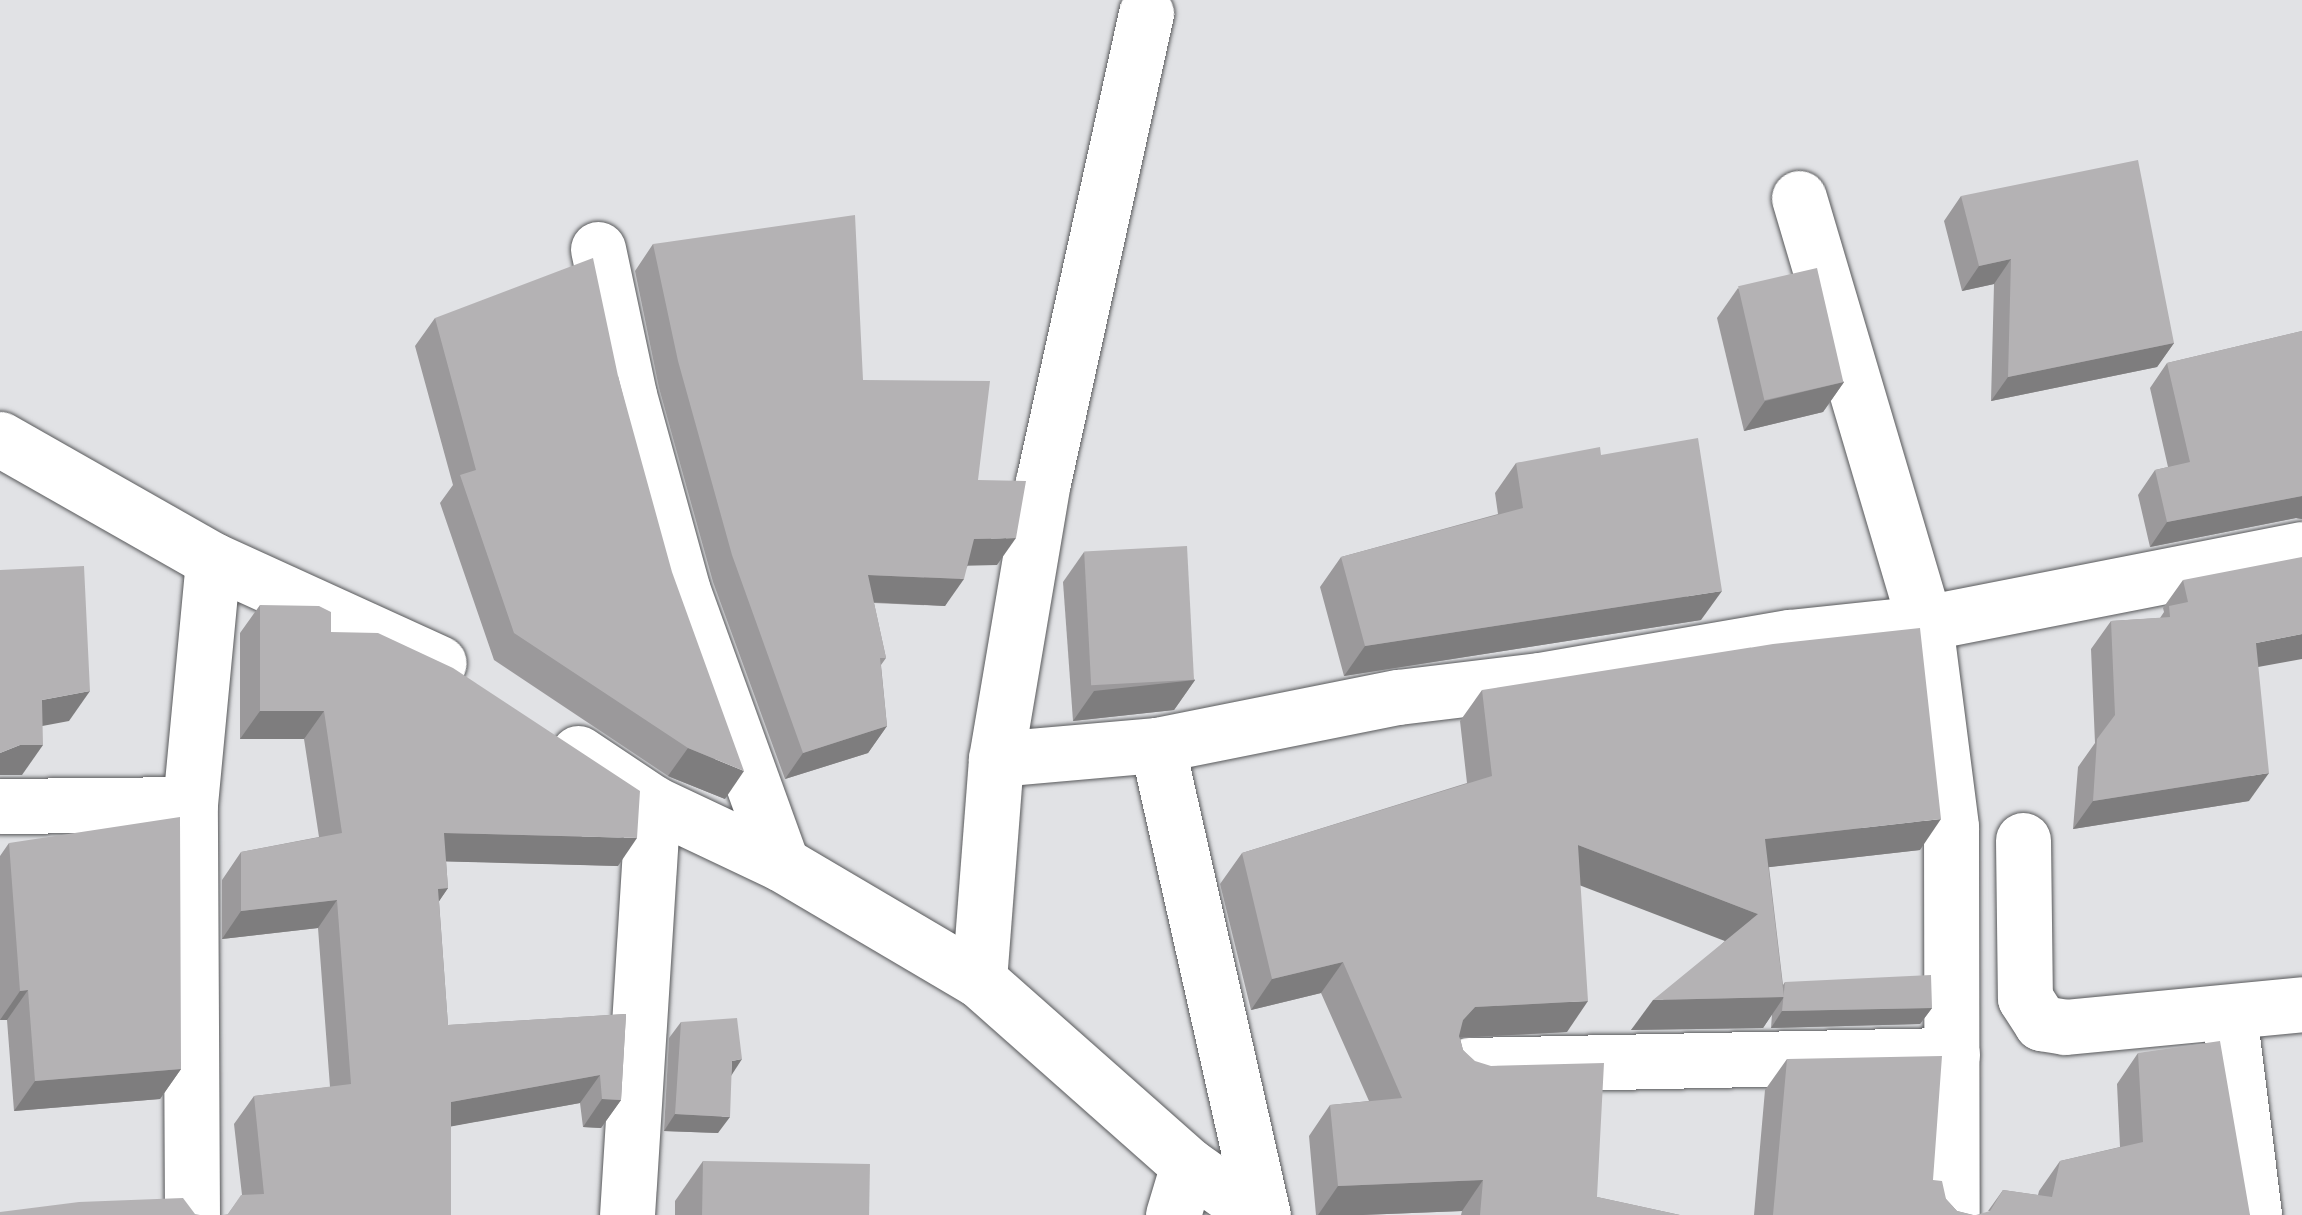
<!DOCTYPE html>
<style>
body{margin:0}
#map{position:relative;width:2302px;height:1215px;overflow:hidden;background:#e1e2e5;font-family:"Varela Round",sans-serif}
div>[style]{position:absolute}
.roads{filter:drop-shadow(0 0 2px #58595b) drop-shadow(0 0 2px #58595b)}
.street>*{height:55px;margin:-27.5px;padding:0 27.5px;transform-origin:27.5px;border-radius:27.5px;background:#fff}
.wall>*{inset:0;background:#9b999b}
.shaded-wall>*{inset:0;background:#7e7d7e;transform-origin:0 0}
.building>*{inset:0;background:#b4b2b4;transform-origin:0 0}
span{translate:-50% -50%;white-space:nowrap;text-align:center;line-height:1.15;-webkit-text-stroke:8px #efeff2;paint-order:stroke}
</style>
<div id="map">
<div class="roads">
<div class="street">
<div style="left:1799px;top:198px;width:443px;rotate:73.5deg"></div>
<div style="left:1925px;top:623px;width:206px;rotate:82.7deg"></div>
<div style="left:1951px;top:827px;width:388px;rotate:89.9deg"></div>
<div style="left:598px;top:249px;width:149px;rotate:78deg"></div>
<div style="left:629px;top:395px;width:203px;rotate:74.6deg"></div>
<div style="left:683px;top:591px;width:290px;rotate:70.1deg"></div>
<div style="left:0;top:439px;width:245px;rotate:29.6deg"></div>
<div style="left:213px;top:560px;width:248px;rotate:24.5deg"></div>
<div style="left:1157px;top:745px;width:482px;rotate:77.3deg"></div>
<div style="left:578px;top:753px;width:90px;rotate:33.7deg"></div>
<div style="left:653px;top:803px;width:143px;rotate:25.3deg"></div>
<div style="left:782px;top:864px;width:229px;rotate:30.5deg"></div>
<div style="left:979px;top:980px;width:279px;rotate:41.5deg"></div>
<div style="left:1188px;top:1165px;width:87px;rotate:35.2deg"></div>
<div style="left:996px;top:759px;width:162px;rotate:-5deg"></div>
<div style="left:1157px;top:745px;width:246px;rotate:-11.3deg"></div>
<div style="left:1398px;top:697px;width:142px;rotate:-6.9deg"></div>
<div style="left:1539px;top:680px;width:254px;rotate:-9.8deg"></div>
<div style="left:1789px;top:637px;width:137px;rotate:-5.9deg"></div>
<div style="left:1925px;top:623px;width:384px;rotate:-11.1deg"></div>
<div style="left:0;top:806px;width:190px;rotate:-0.6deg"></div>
<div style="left:2023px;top:840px;width:158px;rotate:89.3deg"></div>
<div style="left:2025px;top:998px;width:30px;rotate:57deg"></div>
<div style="left:2041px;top:1023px;width:24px;rotate:9deg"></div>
<div style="left:2065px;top:1027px;width:238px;rotate:-5.5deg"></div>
<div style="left:979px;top:980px;width:222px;rotate:-85.6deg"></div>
<div style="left:996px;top:759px;width:281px;rotate:-80.4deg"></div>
<div style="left:1043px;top:482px;width:480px;rotate:-77.6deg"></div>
<div style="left:2229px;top:1013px;width:204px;rotate:82.9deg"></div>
<div style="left:1469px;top:1065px;width:483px;rotate:-1.2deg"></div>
<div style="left:192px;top:1215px;width:411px;rotate:-90.3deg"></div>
<div style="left:190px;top:804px;width:245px;rotate:-84.6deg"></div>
<div style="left:627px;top:1215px;width:413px;rotate:-86.4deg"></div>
<div style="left:1173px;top:1215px;width:52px;rotate:-73.3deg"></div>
</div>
</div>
<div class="wall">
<div style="clip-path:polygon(1961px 196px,2174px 343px,2157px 367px,1991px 401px,1994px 284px,1962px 291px,1944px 221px)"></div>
<div style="clip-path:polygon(653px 244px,863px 380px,978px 480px,997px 565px,968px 565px,945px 606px,874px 603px,886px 658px,881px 665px,887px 726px,868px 753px,785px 779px,713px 582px,659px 388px,635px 271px)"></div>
<div style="clip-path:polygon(1738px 288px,1844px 382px,1823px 412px,1744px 431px,1717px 318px)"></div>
<div style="clip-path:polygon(435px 318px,618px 376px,725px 799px,668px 776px,494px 660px,440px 503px,453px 485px,415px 346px)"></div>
<div style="clip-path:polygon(2302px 331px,2302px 519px,2296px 518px,2150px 547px,2138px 495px,2155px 470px,2168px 467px,2150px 388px,2167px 363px)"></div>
<div style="clip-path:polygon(1601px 455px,1701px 620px,1344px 676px,1320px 587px,1341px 557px,1498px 514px,1495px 493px,1516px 463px)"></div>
<div style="clip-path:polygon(1084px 552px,1195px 680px,1174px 710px,1073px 721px,1063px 582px)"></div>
<div style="clip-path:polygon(2183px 580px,2258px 667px,2249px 801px,2073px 829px,2078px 767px,2095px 743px,2091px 649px,2111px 621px,2160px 618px,2164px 612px,2163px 608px)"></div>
<div style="clip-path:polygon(260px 605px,331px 632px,618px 866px,446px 861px,448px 888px,439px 901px,448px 1025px,626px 1014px,621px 1100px,601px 1128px,583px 1127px,580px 1103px,451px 1126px,228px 1214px,242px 1195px,234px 1124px,254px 1096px,330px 1087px,318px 928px,222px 939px,222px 880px,241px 852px,319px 837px,304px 739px,240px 739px,240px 633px)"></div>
<div style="clip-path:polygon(1482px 690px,1920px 850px,1769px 867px,1783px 985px,1785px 982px,1932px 1008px,1920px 1024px,1771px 1028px,1772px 1014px,1763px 1028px,1631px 1030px,1726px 940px,1580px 884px,1567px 1032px,1460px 1038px,1463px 1050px,1597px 1197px,1680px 1215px,1461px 1215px,1462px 1211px,1362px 1215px,1316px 1215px,1309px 1136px,1330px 1105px,1369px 1101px,1321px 993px,1251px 1010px,1220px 884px,1242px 853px,1467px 783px,1460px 721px)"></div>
<div style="clip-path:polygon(9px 843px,181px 1069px,160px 1099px,14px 1111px,7px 1020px,0 1020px,0 856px)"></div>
<div style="clip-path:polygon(681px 1022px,731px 1075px,718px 1133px,664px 1131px,669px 1038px)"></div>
<div style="clip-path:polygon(2138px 1053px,2250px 1215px,1988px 1211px,2003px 1190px,2038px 1195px,2039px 1191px,2060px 1161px,2120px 1147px,2117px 1084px)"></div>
<div style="clip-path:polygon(1787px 1059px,1933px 1180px,1946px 1199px,1957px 1211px,1973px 1215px,1754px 1215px,1765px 1090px)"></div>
<div style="clip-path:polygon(703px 1161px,869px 1215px,675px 1215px,675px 1201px)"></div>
</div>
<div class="shaded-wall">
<div style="clip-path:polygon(2011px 259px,1994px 284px,1962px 291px,1979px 266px)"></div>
<div style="clip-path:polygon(2174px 343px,2157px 367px,1991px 401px,2008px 377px)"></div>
<div style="clip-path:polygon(1844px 382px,1823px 412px,1744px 431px,1765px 401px)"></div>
<div style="clip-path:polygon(2302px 496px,2302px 519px,2296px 518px,2150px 547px,2167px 522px)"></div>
<div style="clip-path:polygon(1016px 538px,997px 565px,955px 566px,974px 539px)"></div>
<div style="clip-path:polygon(868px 575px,964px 579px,945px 606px,850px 601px)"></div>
<div style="clip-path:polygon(1722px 591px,1701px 620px,1344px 676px,1365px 646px)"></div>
<div style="clip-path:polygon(2302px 634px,2302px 659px,2236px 671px,2256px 643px)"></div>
<div style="clip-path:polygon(1195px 680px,1174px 710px,1073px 721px,1094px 691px)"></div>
<div style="clip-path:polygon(90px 691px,69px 721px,21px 730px,42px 700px)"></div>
<div style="clip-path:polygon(260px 711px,324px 711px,304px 739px,240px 739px)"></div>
<div style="clip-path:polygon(887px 726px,868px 753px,785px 779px,803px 753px)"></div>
<div style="clip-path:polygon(20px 745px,43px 745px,22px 775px,0 775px,0 753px)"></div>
<div style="clip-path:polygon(688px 748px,744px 771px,725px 799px,668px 776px)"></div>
<div style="clip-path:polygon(2269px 773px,2249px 801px,2073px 829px,2093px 801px)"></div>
<div style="clip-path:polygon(1941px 819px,1920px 850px,1744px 870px,1765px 839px)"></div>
<div style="clip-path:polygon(444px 833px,637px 838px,618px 866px,425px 861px)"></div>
<div style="left:1578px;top:845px;width:193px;height:37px;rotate:21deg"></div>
<div style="clip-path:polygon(448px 888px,429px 916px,438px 889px)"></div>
<div style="clip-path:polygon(337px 900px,318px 928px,222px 939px,241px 911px)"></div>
<div style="clip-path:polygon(1343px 962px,1321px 993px,1251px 1010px,1272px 979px)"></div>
<div style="clip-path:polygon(28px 990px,7px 1020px,0 1020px,20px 991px)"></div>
<div style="clip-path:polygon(1784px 997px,1763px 1028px,1631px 1030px,1653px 1000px)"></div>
<div style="clip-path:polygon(1588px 1001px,1567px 1032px,1454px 1038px,1463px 1020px,1475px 1007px)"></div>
<div style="clip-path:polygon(1932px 1008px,1920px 1024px,1771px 1028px,1782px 1011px)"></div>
<div style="clip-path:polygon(742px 1059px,731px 1076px,732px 1061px)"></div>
<div style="clip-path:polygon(181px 1069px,160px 1099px,14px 1111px,35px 1081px)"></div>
<div style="clip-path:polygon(600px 1075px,580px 1103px,432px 1130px,451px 1102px)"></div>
<div style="clip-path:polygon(602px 1099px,621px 1100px,601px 1128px,583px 1127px)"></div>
<div style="clip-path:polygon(675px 1114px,730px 1117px,718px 1133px,664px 1131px)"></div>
<div style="clip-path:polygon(1483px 1180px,1462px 1211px,1362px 1215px,1318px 1215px,1338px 1186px)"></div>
</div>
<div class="building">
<div style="clip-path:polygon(2138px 160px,2174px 343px,2008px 377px,2011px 259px,1979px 266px,1961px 196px)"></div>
<div style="clip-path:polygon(855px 215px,863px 380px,990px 381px,978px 480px,1026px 481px,1016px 538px,974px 539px,964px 579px,868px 575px,886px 658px,880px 658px,887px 726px,803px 753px,732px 555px,678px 361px,653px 244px)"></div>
<div style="clip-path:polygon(593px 258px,618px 376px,672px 572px,744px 771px,688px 748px,514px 633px,460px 475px,476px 470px,435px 318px)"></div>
<div style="left:1817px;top:268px;width:117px;height:81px;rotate:77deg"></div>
<div style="clip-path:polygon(2302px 331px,2302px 496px,2167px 522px,2155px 470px,2190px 462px,2167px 363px)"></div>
<div style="clip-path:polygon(1698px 438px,1722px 591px,1365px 646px,1341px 557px,1523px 508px,1516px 463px,1600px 447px,1601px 455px)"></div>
<div style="left:1187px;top:546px;width:134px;height:103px;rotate:87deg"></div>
<div style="clip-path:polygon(2302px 557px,2302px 634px,2256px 643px,2269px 773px,2093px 801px,2097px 739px,2115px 715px,2111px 621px,2170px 617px,2169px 606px,2188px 602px,2183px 580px)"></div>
<div style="clip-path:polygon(84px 566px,90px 691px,42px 700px,43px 745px,20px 745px,0 753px,0 570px)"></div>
<div style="clip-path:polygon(260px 605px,319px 606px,331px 612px,331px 632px,378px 633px,453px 668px,640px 791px,637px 838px,444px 833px,448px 888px,438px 889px,448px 1025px,626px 1014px,621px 1100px,602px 1099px,600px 1075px,451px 1102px,451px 1215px,223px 1215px,228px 1214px,241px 1195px,264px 1194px,254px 1096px,351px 1084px,337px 900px,241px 911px,241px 852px,342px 833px,324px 711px,260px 711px)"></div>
<div style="clip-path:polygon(1920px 628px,1941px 819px,1765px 839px,1784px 997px,1653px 1000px,1758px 914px,1578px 845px,1588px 1001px,1475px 1007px,1463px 1020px,1459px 1036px,1463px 1050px,1475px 1061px,1491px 1066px,1604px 1063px,1597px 1197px,1680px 1215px,1480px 1215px,1483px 1180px,1338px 1186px,1330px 1105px,1402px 1098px,1343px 962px,1272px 979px,1242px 853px,1492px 776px,1482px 690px,1773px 644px)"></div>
<div style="clip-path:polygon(180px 817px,181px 1069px,35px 1081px,28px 990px,20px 991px,9px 843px)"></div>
<div style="clip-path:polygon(1931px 975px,1932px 1008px,1782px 1011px,1785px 982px)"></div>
<div style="clip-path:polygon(737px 1018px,742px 1059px,732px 1061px,730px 1117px,675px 1114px,681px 1022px)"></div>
<div style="clip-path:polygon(2220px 1041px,2250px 1215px,1976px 1215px,1990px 1211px,2003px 1190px,2052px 1197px,2060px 1161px,2143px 1142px,2138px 1053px)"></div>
<div style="clip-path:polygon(1942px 1056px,1933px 1180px,1942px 1181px,1946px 1199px,1957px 1211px,1973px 1215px,1773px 1215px,1787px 1059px)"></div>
<div style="left:703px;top:1161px;width:167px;height:54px;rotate:1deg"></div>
<div style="clip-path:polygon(183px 1198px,195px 1214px,200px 1215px,0 1215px,0 1212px,79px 1202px)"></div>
</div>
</div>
